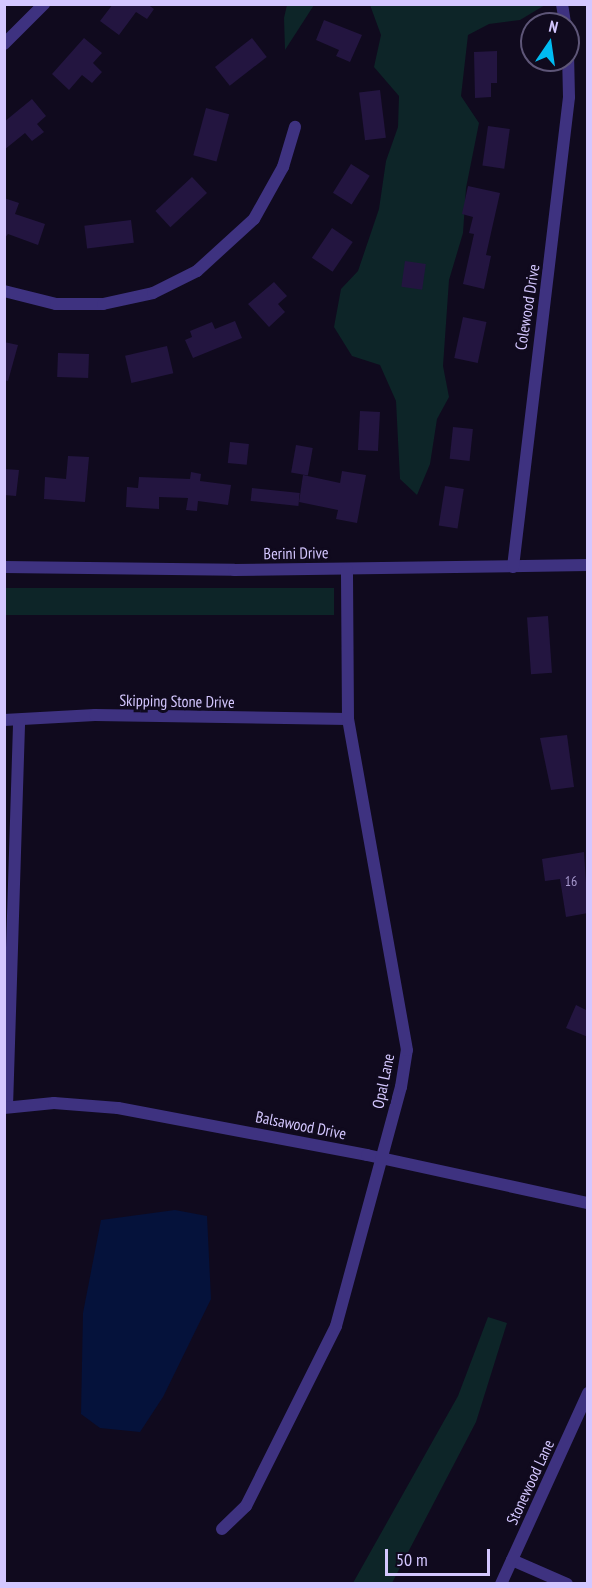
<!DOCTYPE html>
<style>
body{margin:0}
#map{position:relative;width:592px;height:1588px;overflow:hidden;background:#100a1e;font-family:"PT Sans Narrow",sans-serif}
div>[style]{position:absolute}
.green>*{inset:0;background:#0d2528;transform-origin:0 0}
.water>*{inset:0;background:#05123b}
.building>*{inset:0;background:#231540;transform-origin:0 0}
.street>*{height:12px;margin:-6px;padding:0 6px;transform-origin:6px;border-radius:6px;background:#3e3280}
span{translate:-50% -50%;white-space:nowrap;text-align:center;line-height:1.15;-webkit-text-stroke:6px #100a1e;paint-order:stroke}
.number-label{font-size:14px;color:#a89acf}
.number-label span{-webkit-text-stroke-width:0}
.street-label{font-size:16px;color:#d4c7ff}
.frame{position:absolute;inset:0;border:6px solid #d4c7ff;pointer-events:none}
.north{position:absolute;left:520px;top:12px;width:60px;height:60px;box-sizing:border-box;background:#100a1e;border:2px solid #5e5678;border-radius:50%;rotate:13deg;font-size:16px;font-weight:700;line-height:24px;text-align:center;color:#d4c7ff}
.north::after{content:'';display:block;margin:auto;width:21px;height:27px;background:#00bcf2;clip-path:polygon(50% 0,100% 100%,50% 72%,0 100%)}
.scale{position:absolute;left:385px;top:1549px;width:105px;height:27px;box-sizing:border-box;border:3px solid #d4c7ff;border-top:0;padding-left:8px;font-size:18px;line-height:21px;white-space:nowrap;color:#d4c7ff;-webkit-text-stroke:4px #100a1e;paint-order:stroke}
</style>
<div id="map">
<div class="green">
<div style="clip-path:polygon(287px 5px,314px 5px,285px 50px,284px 18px)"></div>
<div style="clip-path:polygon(370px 5px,545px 5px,520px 20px,489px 24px,468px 35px,461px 96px,479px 123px,466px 188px,463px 233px,449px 280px,443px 366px,449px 397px,437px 419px,430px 464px,417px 495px,400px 479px,396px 401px,380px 365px,352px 356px,334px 327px,341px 289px,358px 271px,379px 209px,386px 161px,398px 127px,399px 96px,374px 67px,381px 35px)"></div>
<div style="left:334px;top:588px;width:27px;height:329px;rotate:90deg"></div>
<div style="clip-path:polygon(488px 1317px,507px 1323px,476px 1422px,392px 1583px,353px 1583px,458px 1396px)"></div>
</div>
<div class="water">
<div style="clip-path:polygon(175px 1210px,207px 1216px,211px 1299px,163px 1397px,140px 1432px,100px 1428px,81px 1414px,83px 1313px,101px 1220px)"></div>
</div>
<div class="building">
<div style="clip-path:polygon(113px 4px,147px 4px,154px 9px,147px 19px,136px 12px,119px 35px,100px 21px)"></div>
<div style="clip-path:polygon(324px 20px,362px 35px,350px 62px,336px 56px,339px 50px,316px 40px)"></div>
<div style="clip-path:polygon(84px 38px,102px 53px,93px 63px,102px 72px,92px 83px,82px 75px,69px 90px,52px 74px)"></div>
<div style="left:252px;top:38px;width:24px;height:47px;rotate:52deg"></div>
<div style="clip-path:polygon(497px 51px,497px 83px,491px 83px,491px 97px,475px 98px,474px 52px)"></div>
<div style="left:380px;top:90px;width:48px;height:21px;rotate:83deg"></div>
<div style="clip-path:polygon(32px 99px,46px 116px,37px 124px,44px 132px,32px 141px,25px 133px,4px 150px,4px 122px)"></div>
<div style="left:206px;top:108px;width:24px;height:49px;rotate:15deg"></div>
<div style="left:488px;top:126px;width:22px;height:40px;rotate:8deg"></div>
<div style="left:351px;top:164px;width:22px;height:34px;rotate:32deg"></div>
<div style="left:192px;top:177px;width:22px;height:50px;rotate:47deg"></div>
<div style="clip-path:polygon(468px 186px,500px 193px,486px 255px,491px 256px,484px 289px,463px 284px,474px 234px,469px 233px,473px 217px,462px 214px)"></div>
<div style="clip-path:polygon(4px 198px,19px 203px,15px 214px,45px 224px,38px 245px,8px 234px,4px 239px)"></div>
<div style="left:131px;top:220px;width:23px;height:47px;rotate:83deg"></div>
<div style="left:332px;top:228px;width:25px;height:36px;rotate:34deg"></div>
<div style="left:405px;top:261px;width:21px;height:26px;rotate:8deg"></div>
<div style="clip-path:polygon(274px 282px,287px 296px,278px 304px,285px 312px,269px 327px,248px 304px)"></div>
<div style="left:463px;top:317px;width:24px;height:42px;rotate:12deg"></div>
<div style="clip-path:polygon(235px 321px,242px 338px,193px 358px,185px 340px,192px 337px,190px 331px,212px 322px,215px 329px)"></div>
<div style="clip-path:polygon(4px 342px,18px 345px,8px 381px,4px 380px)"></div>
<div style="left:167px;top:346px;width:28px;height:43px;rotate:77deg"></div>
<div style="left:58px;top:353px;width:31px;height:24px;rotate:2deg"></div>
<div style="left:360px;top:411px;width:20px;height:39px;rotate:3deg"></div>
<div style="left:453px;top:427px;width:20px;height:32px;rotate:6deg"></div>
<div style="left:230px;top:442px;width:19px;height:21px;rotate:6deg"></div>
<div style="left:296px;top:445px;width:17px;height:28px;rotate:10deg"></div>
<div style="clip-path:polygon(68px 456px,89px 457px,85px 502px,44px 499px,45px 477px,66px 479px)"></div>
<div style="clip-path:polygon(4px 469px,19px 470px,16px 496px,4px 495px)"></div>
<div style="clip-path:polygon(342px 471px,366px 475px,357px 523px,336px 519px,338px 510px,299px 502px,303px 475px,340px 483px)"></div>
<div style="clip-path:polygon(191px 472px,201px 474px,200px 481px,231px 485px,228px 505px,198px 501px,197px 511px,186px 510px,188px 498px,159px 497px,159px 509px,126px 507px,127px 487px,138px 488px,139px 477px,190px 479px)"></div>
<div style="left:445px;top:486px;width:19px;height:40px;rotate:9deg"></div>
<div style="left:252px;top:488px;width:48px;height:13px;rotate:6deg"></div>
<div style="left:548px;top:616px;width:57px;height:21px;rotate:86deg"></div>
<div style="clip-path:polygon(567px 735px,574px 787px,551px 790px,540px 738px)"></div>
<div style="clip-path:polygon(584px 852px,588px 913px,566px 917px,560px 879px,545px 881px,542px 859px)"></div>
<div style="clip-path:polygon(576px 1005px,588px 1011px,588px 1037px,566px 1028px)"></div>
</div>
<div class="street">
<div style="left:562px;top:4px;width:20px;rotate:81deg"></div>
<div style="left:4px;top:44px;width:57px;rotate:-45deg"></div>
<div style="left:4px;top:291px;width:54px;rotate:14deg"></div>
<div style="left:56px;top:304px;width:47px"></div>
<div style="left:103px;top:304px;width:51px;rotate:-12.4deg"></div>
<div style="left:153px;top:293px;width:49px;rotate:-26.6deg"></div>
<div style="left:197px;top:271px;width:77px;rotate:-42.4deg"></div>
<div style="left:254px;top:219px;width:60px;rotate:-60.9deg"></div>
<div style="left:283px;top:167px;width:42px;rotate:-73.3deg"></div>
<div style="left:4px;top:567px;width:230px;rotate:0.7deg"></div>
<div style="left:234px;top:570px;width:354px;rotate:-0.8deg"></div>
<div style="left:513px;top:567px;width:473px;rotate:-83.2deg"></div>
<div style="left:569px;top:97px;width:44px;rotate:-91.3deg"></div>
<div style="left:4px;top:720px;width:91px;rotate:-3.1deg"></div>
<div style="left:95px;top:715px;width:253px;rotate:0.9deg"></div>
<div style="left:7px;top:1107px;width:387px;rotate:-88.2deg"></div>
<div style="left:4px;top:1108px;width:50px;rotate:-5.7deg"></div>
<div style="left:54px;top:1103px;width:64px;rotate:4.5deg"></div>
<div style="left:118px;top:1108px;width:253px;rotate:10.7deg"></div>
<div style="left:367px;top:1155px;width:226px;rotate:12.3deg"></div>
<div style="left:222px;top:1529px;width:33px;rotate:-44deg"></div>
<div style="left:246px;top:1506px;width:201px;rotate:-63.4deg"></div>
<div style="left:336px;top:1326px;width:248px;rotate:-74.8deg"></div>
<div style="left:401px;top:1087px;width:37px;rotate:-81deg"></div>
<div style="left:407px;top:1050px;width:336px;rotate:-100.1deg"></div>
<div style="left:348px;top:719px;width:150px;rotate:-90.4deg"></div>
<div style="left:512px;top:1560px;width:60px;rotate:23.6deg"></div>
<div style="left:501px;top:1584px;width:210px;rotate:-65.5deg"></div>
</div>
<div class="number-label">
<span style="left:571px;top:881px">16</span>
</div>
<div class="street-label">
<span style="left:527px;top:307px;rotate:-81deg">Colewood Drive</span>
<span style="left:296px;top:553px;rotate:-1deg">Berini Drive</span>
<span style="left:177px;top:701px;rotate:1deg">Skipping Stone Drive</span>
<span style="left:383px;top:1081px;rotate:-78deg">Opal Lane</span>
<span style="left:301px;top:1125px;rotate:11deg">Balsawood Drive</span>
<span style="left:530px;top:1482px;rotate:-65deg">Stonewood Lane</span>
</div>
<div class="frame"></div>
<div class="north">N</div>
<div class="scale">50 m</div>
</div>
